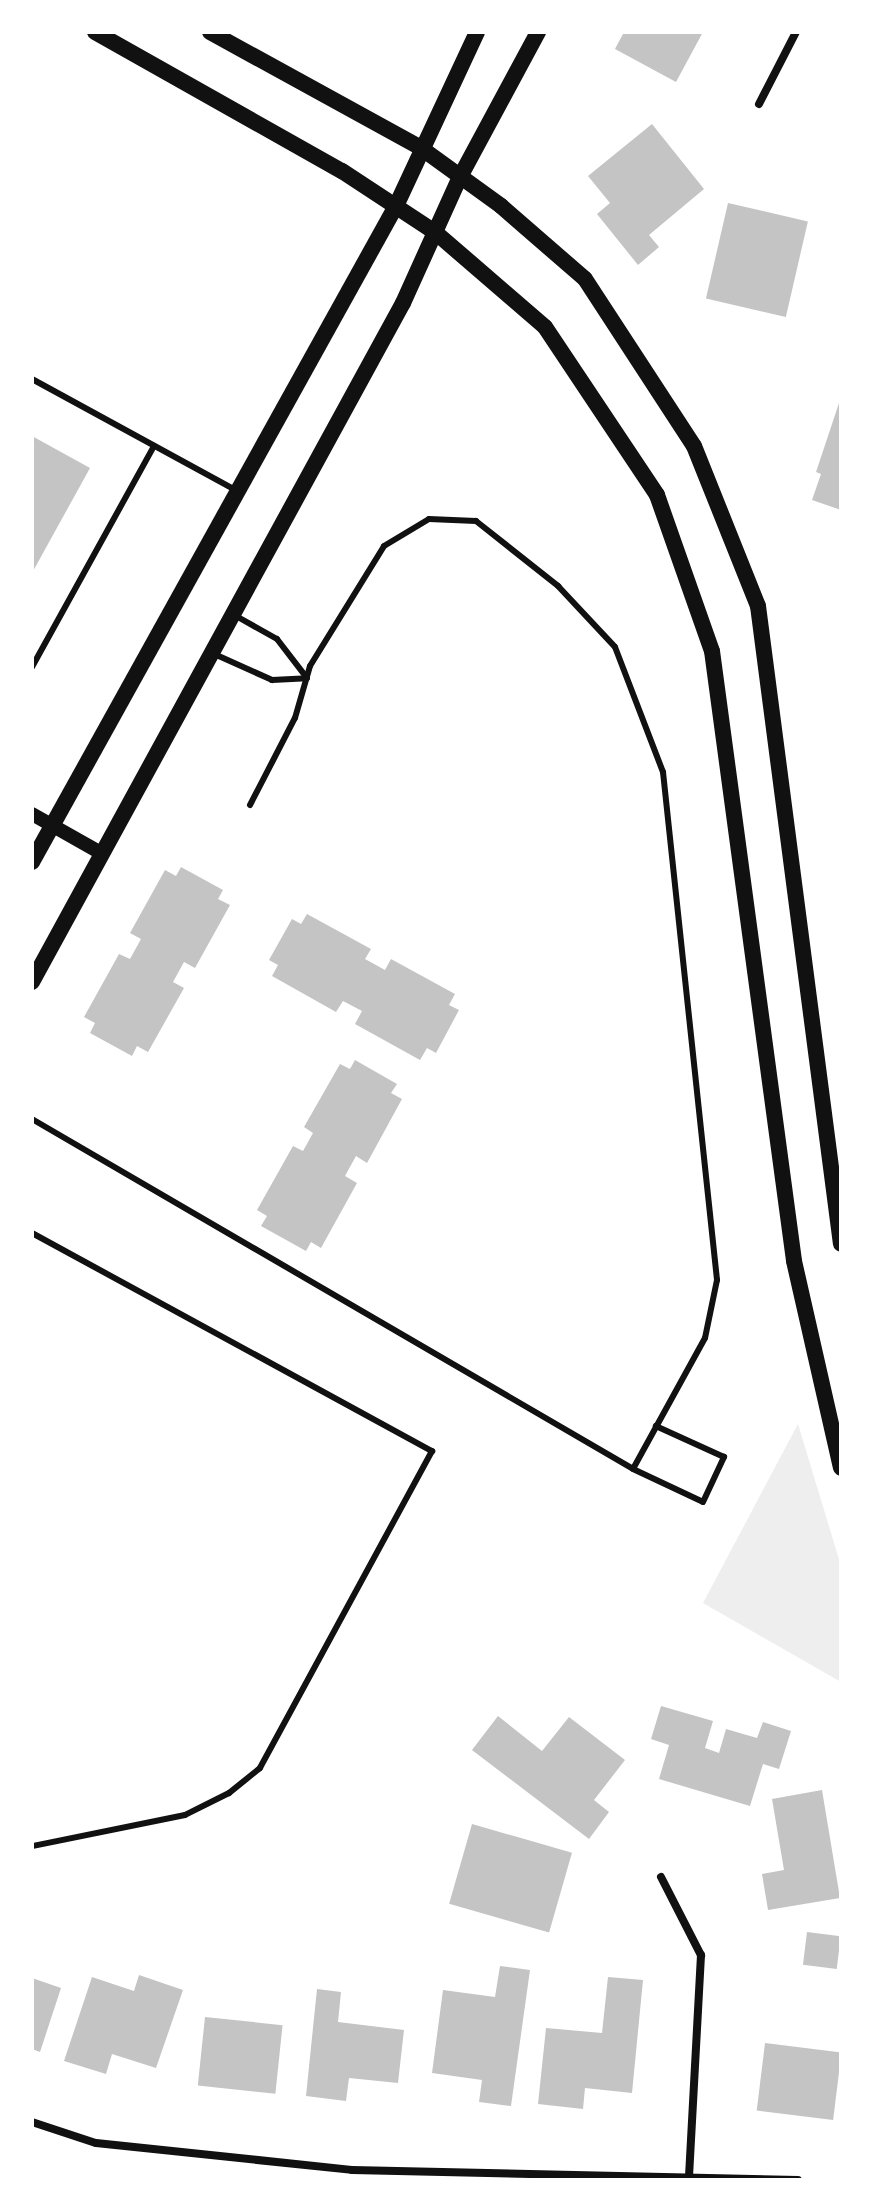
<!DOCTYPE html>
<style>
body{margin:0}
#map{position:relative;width:873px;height:2212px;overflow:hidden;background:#fff;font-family:Rubik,sans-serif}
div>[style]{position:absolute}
.green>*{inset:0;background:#eee}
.building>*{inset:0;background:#c4c4c4;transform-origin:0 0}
.service>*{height:6px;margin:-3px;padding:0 3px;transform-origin:3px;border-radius:3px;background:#111}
.minor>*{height:8px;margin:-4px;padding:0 4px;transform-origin:4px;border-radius:4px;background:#111}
.tertiary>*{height:14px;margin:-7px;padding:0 7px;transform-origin:7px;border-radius:7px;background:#111}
.secondary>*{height:16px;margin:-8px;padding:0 8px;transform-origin:8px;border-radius:8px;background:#111}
span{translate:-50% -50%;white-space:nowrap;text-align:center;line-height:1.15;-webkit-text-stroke:7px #fff;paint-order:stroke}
.frame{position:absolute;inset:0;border:34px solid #fff;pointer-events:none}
</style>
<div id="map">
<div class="green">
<div style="clip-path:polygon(798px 1424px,841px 1566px,841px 1682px,703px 1603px)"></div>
</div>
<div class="building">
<div style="clip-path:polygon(624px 32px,703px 32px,676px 82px,615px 49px)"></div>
<div style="clip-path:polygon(652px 124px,704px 189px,649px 235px,659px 247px,638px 265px,597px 214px,610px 203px,588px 176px)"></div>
<div style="left:728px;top:203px;width:82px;height:98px;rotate:13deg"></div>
<div style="clip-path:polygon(840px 400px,841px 400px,841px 510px,812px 500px,821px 474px,816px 472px)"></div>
<div style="clip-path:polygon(32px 436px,90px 468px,32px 573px)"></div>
<div style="clip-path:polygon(181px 867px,223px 890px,218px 899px,230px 905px,195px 968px,184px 962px,173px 982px,184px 988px,148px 1052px,137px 1046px,132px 1056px,90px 1033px,95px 1023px,84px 1017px,119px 954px,130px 959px,141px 939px,130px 933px,165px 870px,176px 876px)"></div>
<div style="clip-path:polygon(307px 914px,371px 949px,365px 959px,385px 970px,391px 959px,455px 994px,449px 1005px,459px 1010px,436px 1053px,427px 1048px,420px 1060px,355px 1024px,362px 1011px,343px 1001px,336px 1012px,272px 976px,278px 965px,269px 960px,292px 919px,301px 924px)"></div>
<div style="clip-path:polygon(355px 1060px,397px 1084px,391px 1093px,402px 1099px,367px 1163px,356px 1156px,345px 1176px,357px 1183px,321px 1248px,311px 1242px,306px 1251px,261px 1226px,267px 1216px,257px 1210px,293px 1146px,303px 1151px,313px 1133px,304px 1127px,340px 1064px,350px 1069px)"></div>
<div style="clip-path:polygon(661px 1706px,713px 1721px,705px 1748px,719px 1753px,726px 1729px,757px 1738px,763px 1722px,791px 1731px,779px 1769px,763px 1764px,750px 1806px,659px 1779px,669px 1745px,651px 1739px)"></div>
<div style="clip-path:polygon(498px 1716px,542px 1751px,569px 1717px,625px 1760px,594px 1800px,609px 1812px,589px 1839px,472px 1750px)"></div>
<div style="clip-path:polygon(822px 1790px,840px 1898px,768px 1910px,762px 1874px,784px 1870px,772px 1799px)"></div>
<div style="left:472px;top:1824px;width:104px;height:83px;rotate:16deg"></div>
<div style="left:807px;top:1932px;width:34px;height:33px;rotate:7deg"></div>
<div style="clip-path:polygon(500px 1966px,530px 1970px,511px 2106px,479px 2102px,482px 2080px,432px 2073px,443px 1990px,495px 1997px)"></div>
<div style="clip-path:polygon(139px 1975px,183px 1990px,156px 2068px,112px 2054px,106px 2074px,64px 2061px,92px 1977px,134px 1991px)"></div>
<div style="clip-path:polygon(608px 1977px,643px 1980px,632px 2093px,585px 2088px,583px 2109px,538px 2104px,546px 2028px,602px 2033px)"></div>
<div style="clip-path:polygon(32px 1978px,61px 1988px,40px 2052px,32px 2049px)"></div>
<div style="clip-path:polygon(317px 1989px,341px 1992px,338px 2022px,404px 2030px,398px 2083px,349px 2078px,346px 2101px,306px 2096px)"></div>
<div style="left:205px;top:2017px;width:78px;height:69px;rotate:6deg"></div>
<div style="left:765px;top:2043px;width:77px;height:68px;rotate:7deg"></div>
</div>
<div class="service">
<div style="left:32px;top:379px;width:232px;rotate:28.6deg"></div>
<div style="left:236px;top:616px;width:47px;rotate:29.3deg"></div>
<div style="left:277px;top:639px;width:49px;rotate:52.4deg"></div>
<div style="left:212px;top:653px;width:66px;rotate:24.2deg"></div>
<div style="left:272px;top:680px;width:35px;rotate:-3deg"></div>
<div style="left:32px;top:667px;width:252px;rotate:-61.1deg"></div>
<div style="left:250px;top:805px;width:98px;rotate:-62.7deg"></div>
<div style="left:295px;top:718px;width:54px;rotate:-73.9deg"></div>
<div style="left:310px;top:666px;width:141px;rotate:-58.3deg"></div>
<div style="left:384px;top:546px;width:52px;rotate:-31deg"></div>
<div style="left:429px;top:519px;width:47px;rotate:2.4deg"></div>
<div style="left:476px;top:521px;width:105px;rotate:38.4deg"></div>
<div style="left:558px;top:586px;width:83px;rotate:46.9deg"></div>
<div style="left:615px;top:647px;width:134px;rotate:69deg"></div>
<div style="left:663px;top:772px;width:511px;rotate:83.93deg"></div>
<div style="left:717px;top:1280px;width:59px;rotate:101.7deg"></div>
<div style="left:705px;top:1338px;width:149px;rotate:118.8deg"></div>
<div style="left:32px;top:1119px;width:695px;rotate:30.21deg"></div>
<div style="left:633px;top:1469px;width:77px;rotate:25.2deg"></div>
<div style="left:703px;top:1502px;width:50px;rotate:-65deg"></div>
<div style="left:724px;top:1457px;width:75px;rotate:-155.5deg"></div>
<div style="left:32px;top:1233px;width:456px;rotate:28.6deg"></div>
<div style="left:432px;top:1451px;width:361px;rotate:118.5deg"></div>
<div style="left:260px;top:1768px;width:40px;rotate:141deg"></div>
<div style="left:229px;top:1793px;width:49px;rotate:153.4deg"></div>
<div style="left:185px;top:1815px;width:156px;rotate:168.5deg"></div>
</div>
<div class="minor">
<div style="left:759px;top:104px;width:81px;rotate:-62.8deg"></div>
<div style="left:661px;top:1877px;width:88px;rotate:62.9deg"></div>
<div style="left:701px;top:1955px;width:221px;rotate:93.1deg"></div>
<div style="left:32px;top:2122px;width:67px;rotate:18.2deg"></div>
<div style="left:96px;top:2143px;width:257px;rotate:6deg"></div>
<div style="left:352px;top:2170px;width:446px;rotate:1.3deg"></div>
</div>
<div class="tertiary">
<div style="left:32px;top:814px;width:79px;rotate:29.5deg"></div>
</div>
<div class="secondary">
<div style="left:95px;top:32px;width:283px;rotate:29.4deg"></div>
<div style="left:342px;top:171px;width:111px;rotate:33.3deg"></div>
<div style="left:435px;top:232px;width:145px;rotate:40.8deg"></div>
<div style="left:545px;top:327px;width:202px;rotate:56.3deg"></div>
<div style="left:657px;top:495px;width:165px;rotate:70.6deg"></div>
<div style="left:712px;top:651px;width:615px;rotate:82.34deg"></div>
<div style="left:794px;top:1261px;width:212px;rotate:77.2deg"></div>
<div style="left:210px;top:32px;width:241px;rotate:28.8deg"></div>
<div style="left:421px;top:148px;width:99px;rotate:35.9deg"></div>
<div style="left:501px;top:206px;width:111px;rotate:41deg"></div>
<div style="left:585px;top:279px;width:199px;rotate:56.9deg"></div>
<div style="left:694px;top:446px;width:172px;rotate:68.2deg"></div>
<div style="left:758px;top:606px;width:643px;rotate:82.59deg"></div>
<div style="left:32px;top:862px;width:750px;rotate:-60.98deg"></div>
<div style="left:396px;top:206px;width:192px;rotate:-65deg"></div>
<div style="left:32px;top:982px;width:774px;rotate:-61.35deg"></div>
<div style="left:403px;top:303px;width:138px;rotate:-65.7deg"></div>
<div style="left:460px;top:177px;width:165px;rotate:-61.7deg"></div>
</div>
<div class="frame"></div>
</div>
